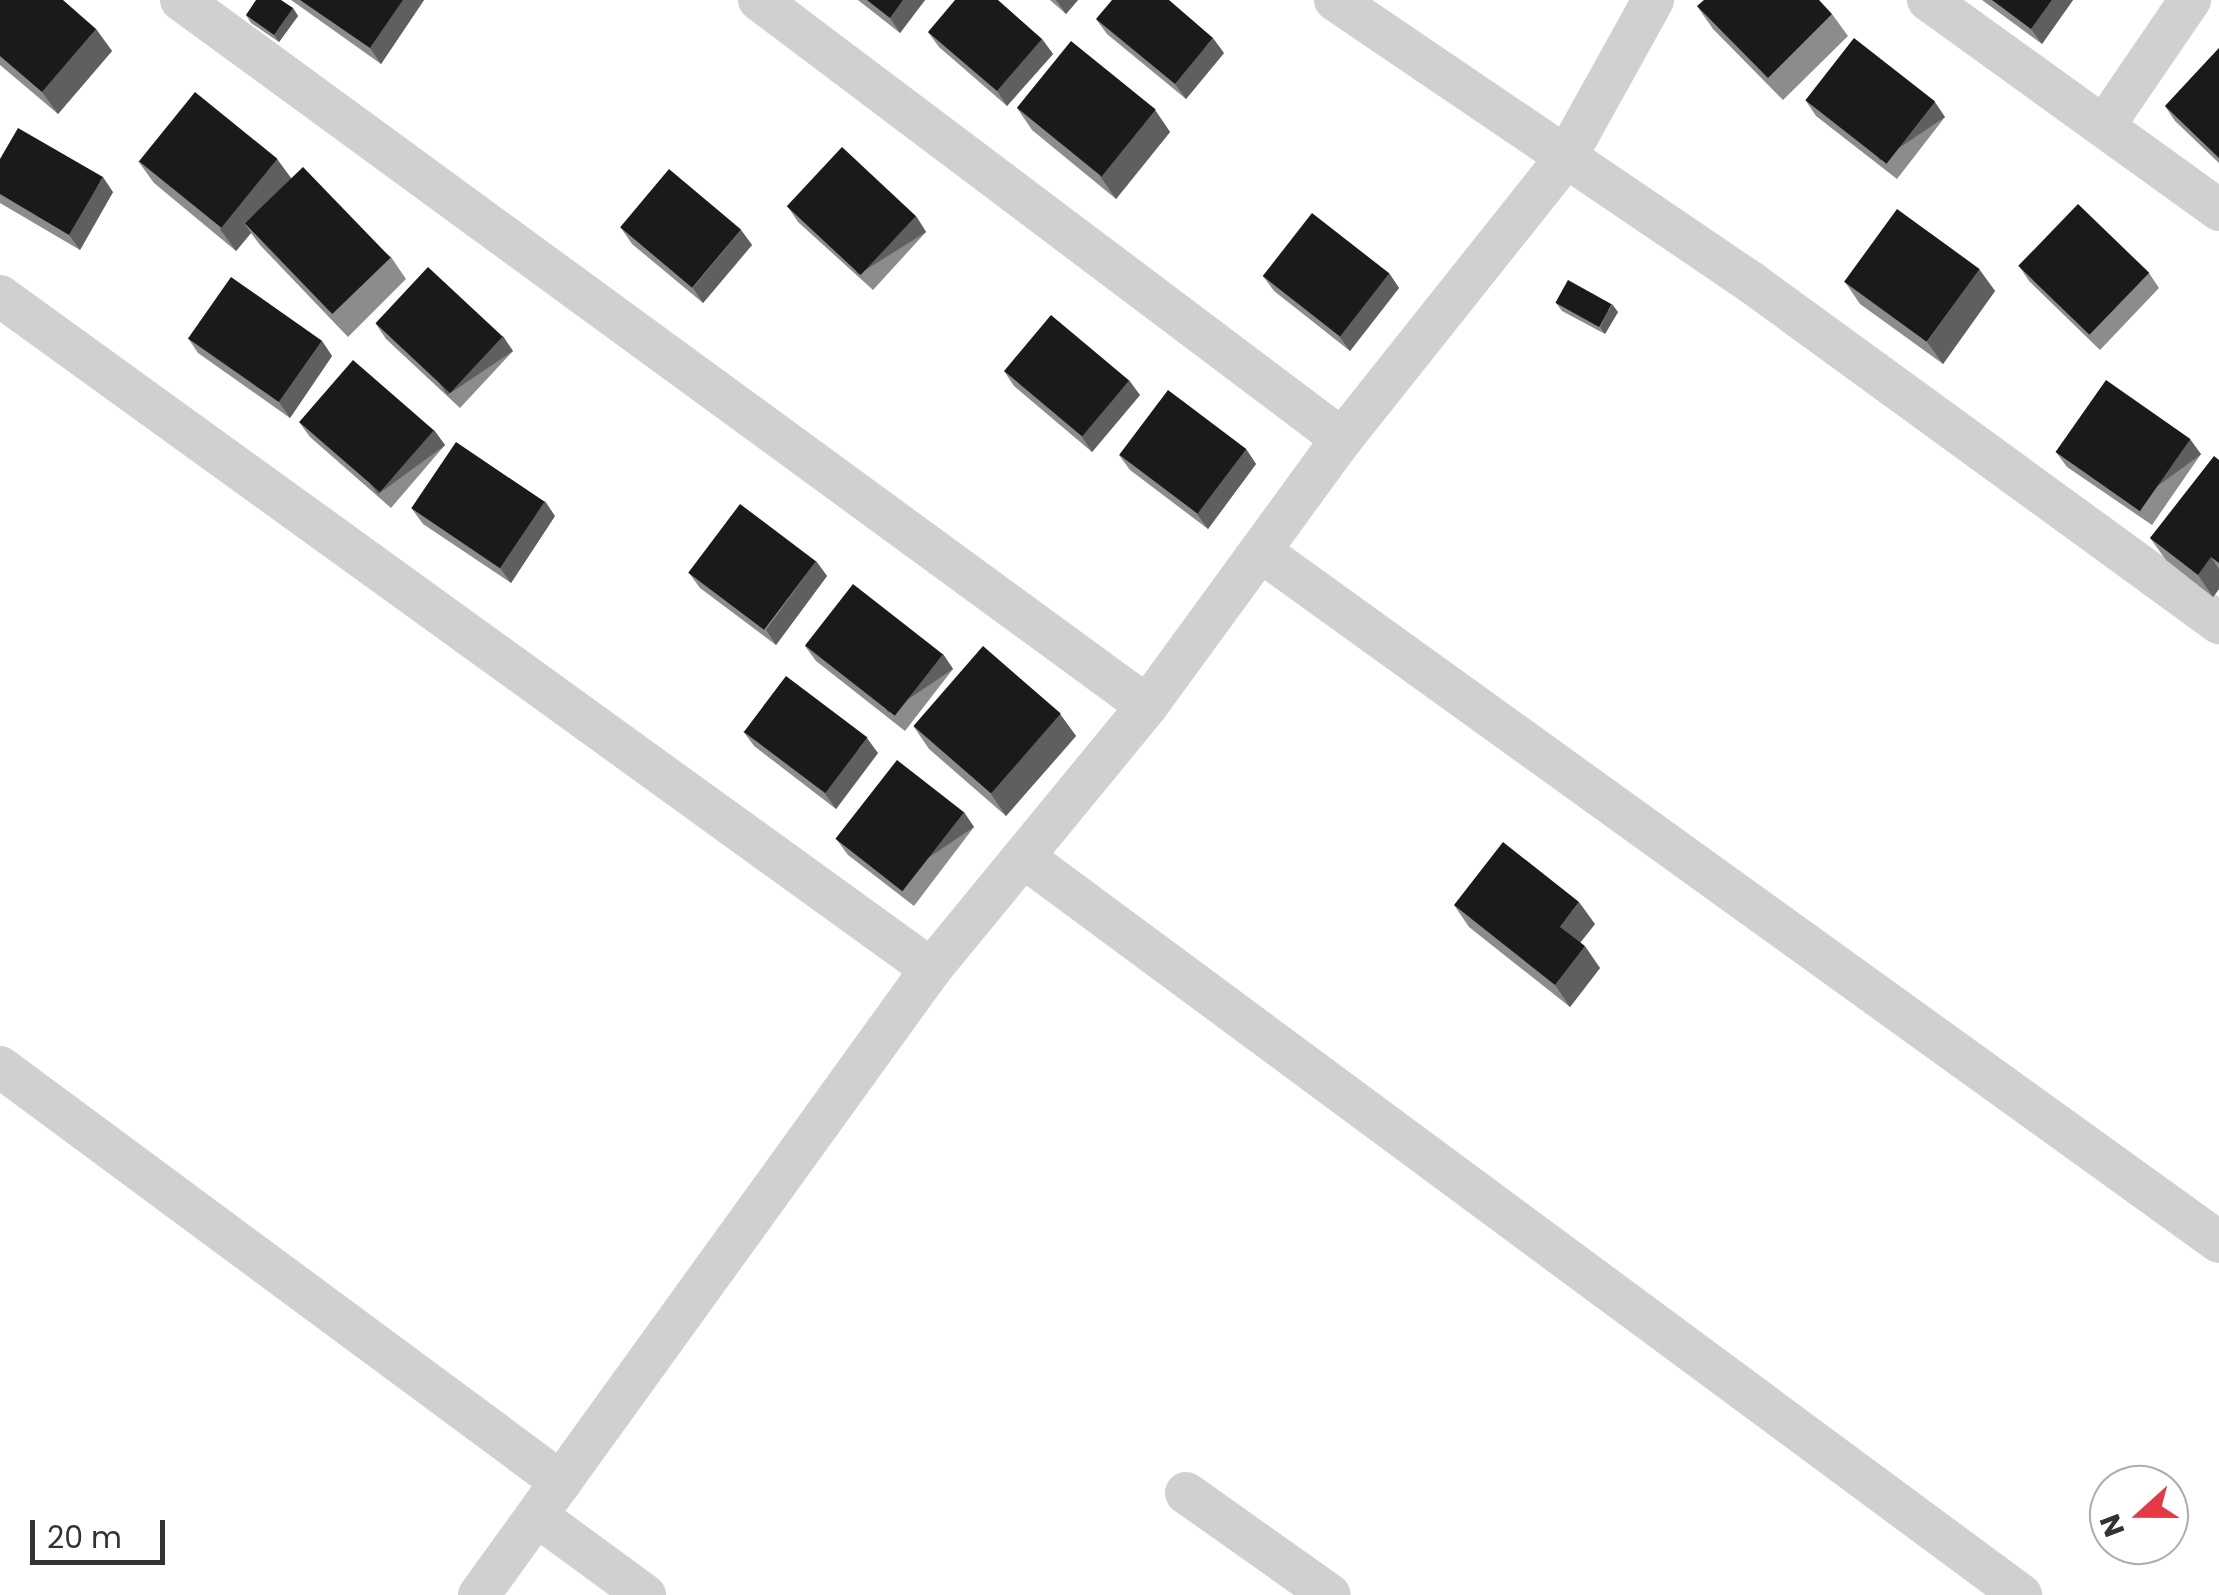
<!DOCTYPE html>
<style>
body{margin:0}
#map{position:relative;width:2219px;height:1595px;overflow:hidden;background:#fff;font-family:Poppins,sans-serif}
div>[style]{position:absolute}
.street>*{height:42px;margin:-21px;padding:0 21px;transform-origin:21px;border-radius:21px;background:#d0d0d0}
.wall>*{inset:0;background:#8c8c8c}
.shaded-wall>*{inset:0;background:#5f5f5f;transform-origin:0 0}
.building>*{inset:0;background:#1a1a1a;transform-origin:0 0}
span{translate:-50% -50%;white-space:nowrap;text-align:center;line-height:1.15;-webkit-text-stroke:10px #fff;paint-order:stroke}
.north{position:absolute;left:2089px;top:1465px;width:100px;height:100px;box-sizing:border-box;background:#fff;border:2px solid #adadad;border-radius:50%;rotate:249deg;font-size:28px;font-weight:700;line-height:40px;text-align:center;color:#333}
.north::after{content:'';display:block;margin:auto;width:35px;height:45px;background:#e63946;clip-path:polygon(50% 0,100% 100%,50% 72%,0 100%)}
.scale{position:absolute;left:30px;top:1520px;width:135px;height:45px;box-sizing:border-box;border:5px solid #333;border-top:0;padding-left:12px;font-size:30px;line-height:35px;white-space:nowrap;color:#333;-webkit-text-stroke:8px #fff;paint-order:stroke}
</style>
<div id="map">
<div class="street">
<div style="left:181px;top:0;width:1196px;rotate:36.16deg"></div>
<div style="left:759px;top:0;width:730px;rotate:36.98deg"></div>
<div style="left:1335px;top:0;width:504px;rotate:34.16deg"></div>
<div style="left:1752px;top:283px;width:578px;rotate:36.06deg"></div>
<div style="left:1928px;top:0;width:359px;rotate:35.8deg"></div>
<div style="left:2104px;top:126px;width:153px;rotate:-55.7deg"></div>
<div style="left:0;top:296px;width:1149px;rotate:35.86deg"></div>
<div style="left:1260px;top:551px;width:1182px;rotate:35.77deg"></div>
<div style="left:1026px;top:859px;width:1238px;rotate:36.49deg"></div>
<div style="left:0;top:1067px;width:698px;rotate:36.49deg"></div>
<div style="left:1186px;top:1493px;width:176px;rotate:35.3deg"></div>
<div style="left:537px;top:1516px;width:134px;rotate:36.2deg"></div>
<div style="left:479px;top:1595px;width:772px;rotate:-54.17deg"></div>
<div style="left:931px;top:969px;width:340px;rotate:-50.6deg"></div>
<div style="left:1147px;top:706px;width:331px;rotate:-53.9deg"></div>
<div style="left:1342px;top:439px;width:358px;rotate:-51.5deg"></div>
<div style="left:1565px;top:159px;width:182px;rotate:-61deg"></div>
</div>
<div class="wall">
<div style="clip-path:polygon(0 0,96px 29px,112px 51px,58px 114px,0 65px)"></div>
<div style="clip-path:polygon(291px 0,424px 0,381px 64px)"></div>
<div style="clip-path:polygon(858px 0,925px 0,900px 33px)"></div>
<div style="clip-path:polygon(1050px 0,1078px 0,1066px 14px)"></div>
<div style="clip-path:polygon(1982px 0,2073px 0,2042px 44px)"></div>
<div style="clip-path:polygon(1697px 6px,1832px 14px,1848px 36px,1783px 100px,1713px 29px)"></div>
<div style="clip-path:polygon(293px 8px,298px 16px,279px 42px,251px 23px,246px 15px)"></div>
<div style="clip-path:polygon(1096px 19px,1224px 53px,1186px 99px,1107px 34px)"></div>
<div style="clip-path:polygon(928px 32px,1042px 39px,1053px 54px,1007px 106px,939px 47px)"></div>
<div style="clip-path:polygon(2219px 48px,2219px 163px,2175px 121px,2165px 106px)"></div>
<div style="clip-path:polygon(1806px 101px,1945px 117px,1897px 179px,1816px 116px)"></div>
<div style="clip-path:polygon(1017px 108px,1155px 110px,1170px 132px,1116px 199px,1032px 130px)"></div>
<div style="clip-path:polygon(0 159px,113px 192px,80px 250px,0 203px)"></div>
<div style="clip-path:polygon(277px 159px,291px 178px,391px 257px,406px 279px,348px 337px,260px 245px,251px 233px,236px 251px,154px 183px,138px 161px)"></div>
<div style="clip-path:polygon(788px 207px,916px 216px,926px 232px,873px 290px,798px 222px)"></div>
<div style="clip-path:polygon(621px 228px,741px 230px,752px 245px,703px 303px,632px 244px)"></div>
<div style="clip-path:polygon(2019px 266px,2149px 273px,2159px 288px,2100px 350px,2029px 281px)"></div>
<div style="clip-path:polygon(1979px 269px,1995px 291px,1943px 364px,1860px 304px,1845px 282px)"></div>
<div style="clip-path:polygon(1389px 273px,1399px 288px,1350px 351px,1274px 291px,1263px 276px)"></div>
<div style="clip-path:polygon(1556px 303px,1618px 312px,1605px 334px,1562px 311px)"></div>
<div style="clip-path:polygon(376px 324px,513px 351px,460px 408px,386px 339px)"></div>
<div style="clip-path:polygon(188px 338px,322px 341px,332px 356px,290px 418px,198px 353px)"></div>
<div style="clip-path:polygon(1004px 371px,1140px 395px,1092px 452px,1014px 386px)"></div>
<div style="clip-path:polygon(299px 422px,434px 430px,445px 445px,391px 508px,310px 437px)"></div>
<div style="clip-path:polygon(1246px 449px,1256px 464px,1208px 529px,1130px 470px,1119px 455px)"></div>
<div style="clip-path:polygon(2056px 452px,2201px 454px,2152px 525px,2067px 467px)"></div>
<div style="clip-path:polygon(2219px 460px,2219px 589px,2213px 597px,2166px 560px,2150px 538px)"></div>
<div style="clip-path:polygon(412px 509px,555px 516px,511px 583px,423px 524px)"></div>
<div style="clip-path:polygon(816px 561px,827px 576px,776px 645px,700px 588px,689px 573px)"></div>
<div style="clip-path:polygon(805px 646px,943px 654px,953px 669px,905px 731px,816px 661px)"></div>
<div style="clip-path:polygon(1060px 714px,1076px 736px,1006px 816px,929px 749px,914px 727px)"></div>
<div style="clip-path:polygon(743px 731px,878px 753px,836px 809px,754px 746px)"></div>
<div style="clip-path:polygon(974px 827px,914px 906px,848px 855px,837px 840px)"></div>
<div style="clip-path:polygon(1454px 905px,1595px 924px,1580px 943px,1600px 968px,1570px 1007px,1469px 927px)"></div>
</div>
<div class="shaded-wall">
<div style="clip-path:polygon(403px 0,424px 0,381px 64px,370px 48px)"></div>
<div style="clip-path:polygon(903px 0,925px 0,900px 33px,890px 18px)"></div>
<div style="clip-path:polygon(1056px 0,1078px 0,1066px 14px)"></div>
<div style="clip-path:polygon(2052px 0,2073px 0,2042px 44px,2031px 29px)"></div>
<div style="clip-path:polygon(293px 8px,298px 16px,279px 42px,274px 35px)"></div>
<div style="clip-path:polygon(96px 29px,112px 51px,58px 114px,42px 92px)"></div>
<div style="clip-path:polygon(1213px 38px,1224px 53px,1186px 99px,1175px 84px)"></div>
<div style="clip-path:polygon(1042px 39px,1053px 54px,1007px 106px,997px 91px)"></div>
<div style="left:1935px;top:102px;width:18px;height:78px;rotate:56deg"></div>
<div style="clip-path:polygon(1155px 110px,1170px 132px,1116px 199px,1100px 176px)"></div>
<div style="clip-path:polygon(277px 159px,293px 181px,244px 223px,251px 233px,236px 251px,220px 229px)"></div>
<div style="clip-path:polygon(103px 177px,113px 192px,80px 250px,69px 235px)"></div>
<div style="left:916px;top:216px;width:19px;height:80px;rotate:58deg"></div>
<div style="clip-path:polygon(741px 230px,752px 245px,703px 303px,693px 288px)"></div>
<div style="clip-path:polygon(1979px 269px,1995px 291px,1943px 364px,1927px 342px)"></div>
<div style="clip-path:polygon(1389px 273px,1399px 288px,1350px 351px,1339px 336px)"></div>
<div style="clip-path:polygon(1612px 304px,1618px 312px,1605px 334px,1600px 327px)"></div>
<div style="left:503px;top:336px;width:18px;height:79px;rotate:56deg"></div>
<div style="clip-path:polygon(322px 341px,332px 356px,290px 418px,279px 402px)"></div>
<div style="clip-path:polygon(1129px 380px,1140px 395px,1092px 452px,1082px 437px)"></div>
<div style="left:434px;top:430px;width:19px;height:83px;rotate:54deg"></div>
<div style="left:2190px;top:439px;width:19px;height:86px;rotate:54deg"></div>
<div style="clip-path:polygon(1246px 449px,1256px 464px,1208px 529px,1197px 514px)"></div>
<div style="clip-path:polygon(545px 501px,555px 516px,511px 583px,500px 568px)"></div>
<div style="clip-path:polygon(2211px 557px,2219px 569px,2219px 589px,2213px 597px,2198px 575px)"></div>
<div style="clip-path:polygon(816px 561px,827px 576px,776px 645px,766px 630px)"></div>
<div style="left:943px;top:654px;width:18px;height:78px;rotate:56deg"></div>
<div style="clip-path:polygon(1060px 714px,1076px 736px,1006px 816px,991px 794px)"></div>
<div style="clip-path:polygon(867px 738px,878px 753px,836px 809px,825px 794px)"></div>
<div style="left:964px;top:812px;width:18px;height:99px;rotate:56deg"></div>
<div style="clip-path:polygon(1579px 902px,1595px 924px,1575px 949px,1560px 927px)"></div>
<div style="clip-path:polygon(1585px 946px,1600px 968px,1570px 1007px,1555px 985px)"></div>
</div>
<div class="building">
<div style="clip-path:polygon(0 0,63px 0,96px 29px,42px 92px,0 56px)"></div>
<div style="clip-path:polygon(256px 0,281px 0,293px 8px,274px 35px,246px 15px)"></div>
<div style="clip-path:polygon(300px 0,403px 0,370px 48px)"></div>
<div style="clip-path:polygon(867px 0,903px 0,890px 18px)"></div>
<div style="clip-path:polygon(955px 0,998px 0,1042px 39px,997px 91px,928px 32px)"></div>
<div style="clip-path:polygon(1112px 0,1169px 0,1213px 38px,1175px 84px,1096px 19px)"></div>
<div style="clip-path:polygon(1704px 0,1819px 0,1832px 14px,1768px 78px,1697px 6px)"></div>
<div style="clip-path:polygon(1992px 0,2052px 0,2031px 29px)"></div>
<div style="left:1854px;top:38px;width:103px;height:79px;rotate:38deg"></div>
<div style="left:1071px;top:41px;width:109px;height:86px;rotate:39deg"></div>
<div style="clip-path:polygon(2219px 48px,2219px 158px,2165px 106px)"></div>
<div style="left:195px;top:92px;width:106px;height:89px;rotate:39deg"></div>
<div style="clip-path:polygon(18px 128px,103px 177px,69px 235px,0 194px,0 159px)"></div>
<div style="left:842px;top:147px;width:101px;height:81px;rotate:43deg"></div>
<div style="left:303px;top:167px;width:126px;height:81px;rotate:46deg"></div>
<div style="left:669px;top:169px;width:94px;height:76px;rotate:40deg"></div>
<div style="left:2078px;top:204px;width:99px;height:86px;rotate:44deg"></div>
<div style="left:1897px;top:209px;width:102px;height:90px;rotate:36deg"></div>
<div style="left:1312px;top:213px;width:98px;height:80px;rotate:38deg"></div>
<div style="left:428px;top:267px;width:102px;height:77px;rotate:43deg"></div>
<div style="left:231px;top:277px;width:111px;height:75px;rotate:35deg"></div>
<div style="left:1568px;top:280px;width:50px;height:26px;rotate:29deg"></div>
<div style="left:1051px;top:315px;width:102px;height:73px;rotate:40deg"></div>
<div style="left:353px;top:360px;width:107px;height:82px;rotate:41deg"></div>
<div style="left:2106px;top:380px;width:103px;height:88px;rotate:35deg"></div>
<div style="left:1168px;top:390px;width:98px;height:81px;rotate:37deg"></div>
<div style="left:456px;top:442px;width:107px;height:80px;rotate:34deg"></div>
<div style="clip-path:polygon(2214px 456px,2219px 460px,2219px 563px,2211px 557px,2198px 575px,2150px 538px)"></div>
<div style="left:740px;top:504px;width:95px;height:86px;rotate:37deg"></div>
<div style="left:853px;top:584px;width:114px;height:78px;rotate:38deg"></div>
<div style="left:983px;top:646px;width:103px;height:106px;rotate:41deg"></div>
<div style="left:786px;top:676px;width:102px;height:70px;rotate:37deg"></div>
<div style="left:897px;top:760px;width:85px;height:100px;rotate:38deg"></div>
<div style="clip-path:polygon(1503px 842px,1579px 902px,1560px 927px,1585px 946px,1555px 985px,1454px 905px)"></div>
</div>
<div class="north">N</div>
<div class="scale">20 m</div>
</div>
